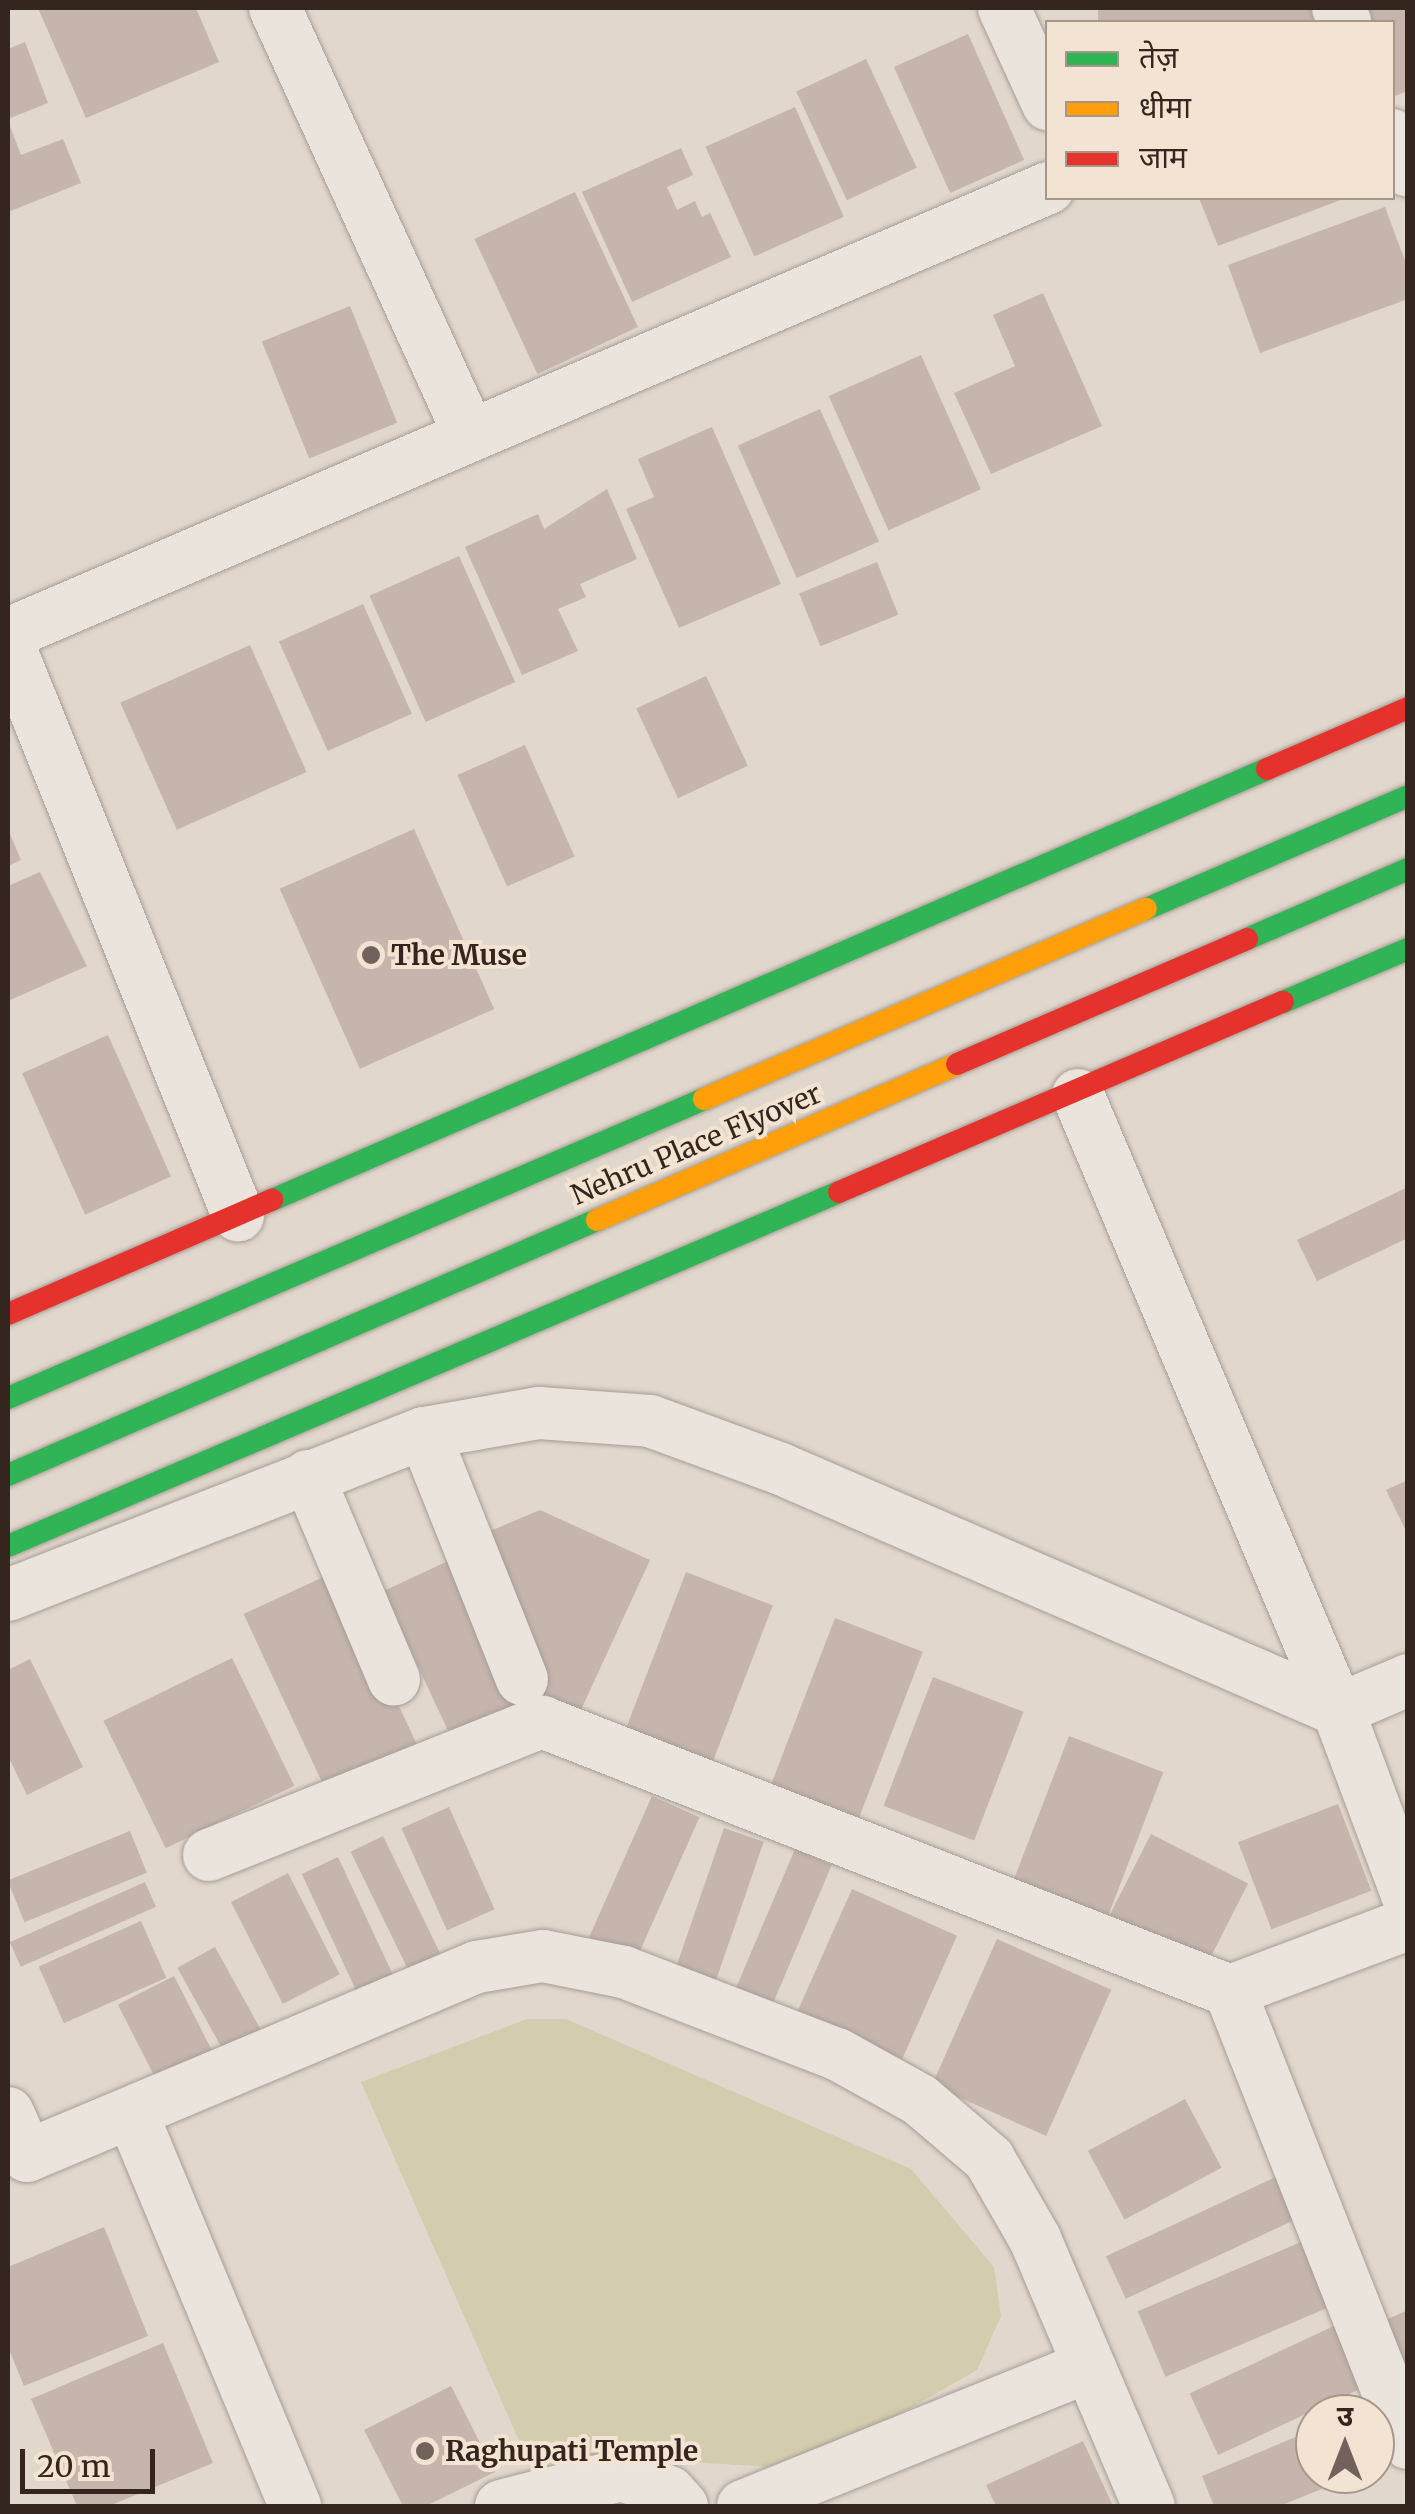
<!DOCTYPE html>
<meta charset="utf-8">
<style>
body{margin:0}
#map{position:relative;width:1415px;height:2514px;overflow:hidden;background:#e1d7cc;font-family:Merriweather,"Noto Sans Devanagari",serif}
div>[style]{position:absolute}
.green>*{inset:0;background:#d3ccaf}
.building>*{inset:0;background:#c5b5ad;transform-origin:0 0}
.roads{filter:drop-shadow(0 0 2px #a69d95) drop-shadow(0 0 2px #a69d95)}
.street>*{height:52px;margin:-26px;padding:0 26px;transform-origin:26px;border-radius:26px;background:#eae4dd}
.fast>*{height:22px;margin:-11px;padding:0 11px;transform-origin:11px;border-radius:11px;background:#30b455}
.slow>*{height:22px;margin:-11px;padding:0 11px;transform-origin:11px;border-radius:11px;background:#ff9f0a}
.jam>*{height:22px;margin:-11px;padding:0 11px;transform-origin:11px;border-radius:11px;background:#e5322d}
.dots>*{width:28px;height:28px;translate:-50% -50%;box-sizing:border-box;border:5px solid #f2e3d2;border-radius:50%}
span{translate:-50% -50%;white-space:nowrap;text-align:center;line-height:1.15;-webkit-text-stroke:8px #f2e3d2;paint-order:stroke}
.poi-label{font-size:28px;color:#34251e;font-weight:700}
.left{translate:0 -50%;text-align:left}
.street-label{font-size:28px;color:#34251e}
.frame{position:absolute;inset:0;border:10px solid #34251e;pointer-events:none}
.legend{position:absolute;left:1045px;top:20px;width:350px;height:180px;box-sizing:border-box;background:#f2e3d2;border:2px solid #a6978a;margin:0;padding:12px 18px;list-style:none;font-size:30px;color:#34251e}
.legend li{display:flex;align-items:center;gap:20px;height:50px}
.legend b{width:50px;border:2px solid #a6978a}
.north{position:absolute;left:1295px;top:2394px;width:100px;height:100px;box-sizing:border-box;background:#f2e3d2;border:2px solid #a6978a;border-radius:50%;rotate:0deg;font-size:28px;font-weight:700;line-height:40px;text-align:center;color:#34251e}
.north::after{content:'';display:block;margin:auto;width:35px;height:45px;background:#71635b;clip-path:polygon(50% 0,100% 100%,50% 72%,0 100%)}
.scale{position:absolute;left:20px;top:2449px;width:135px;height:45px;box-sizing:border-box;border:5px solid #34251e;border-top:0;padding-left:12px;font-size:30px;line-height:35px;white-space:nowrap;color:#34251e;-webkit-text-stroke:8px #f2e3d2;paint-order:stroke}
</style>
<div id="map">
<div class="green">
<div style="clip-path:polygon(527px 2019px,566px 2019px,911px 2169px,994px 2267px,1001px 2316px,977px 2370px,803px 2469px,524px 2452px,361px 2082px)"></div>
</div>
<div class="building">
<div style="clip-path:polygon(38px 8px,196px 8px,219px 62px,86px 118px)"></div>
<div style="left:1098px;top:8px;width:220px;height:15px"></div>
<div style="clip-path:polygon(1352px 8px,1408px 8px,1408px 91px,1392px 97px,1392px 22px,1359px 22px)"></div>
<div style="left:968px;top:34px;width:138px;height:81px;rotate:66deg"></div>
<div style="clip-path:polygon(25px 42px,48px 103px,8px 119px,8px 49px)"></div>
<div style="left:866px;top:59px;width:120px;height:77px;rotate:65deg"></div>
<div style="left:795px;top:107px;width:120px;height:98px;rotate:66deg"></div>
<div style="clip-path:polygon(8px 121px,21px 155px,63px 139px,81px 183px,8px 212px)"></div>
<div style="clip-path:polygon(681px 148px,693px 175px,667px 187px,677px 210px,695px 201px,702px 217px,710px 213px,731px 257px,632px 302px,582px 192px)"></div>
<div style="left:575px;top:192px;width:149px;height:111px;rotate:65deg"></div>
<div style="clip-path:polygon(1199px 198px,1346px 198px,1218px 246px)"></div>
<div style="clip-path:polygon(1385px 207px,1408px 269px,1408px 299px,1260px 353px,1228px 265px)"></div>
<div style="clip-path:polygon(1043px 293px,1102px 426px,991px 474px,954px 393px,1015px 366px,993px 315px)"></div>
<div style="left:350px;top:306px;width:126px;height:95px;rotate:68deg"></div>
<div style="left:921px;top:355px;width:147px;height:101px;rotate:66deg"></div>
<div style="left:820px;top:409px;width:145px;height:90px;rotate:66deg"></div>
<div style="clip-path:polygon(712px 427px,781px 584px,679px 628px,626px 509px,654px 497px,638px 459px)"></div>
<div style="clip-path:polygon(607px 489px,637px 559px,580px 584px,586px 597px,558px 609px,578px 651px,522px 675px,465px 547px,538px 514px,544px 529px)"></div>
<div style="left:459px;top:556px;width:138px;height:98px;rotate:66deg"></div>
<div style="left:877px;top:562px;width:57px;height:84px;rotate:68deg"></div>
<div style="left:363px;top:604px;width:120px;height:92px;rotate:66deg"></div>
<div style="left:250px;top:645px;width:139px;height:142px;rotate:66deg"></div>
<div style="left:706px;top:676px;width:99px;height:77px;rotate:65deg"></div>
<div style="left:525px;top:745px;width:122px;height:74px;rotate:66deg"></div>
<div style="clip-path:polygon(8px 829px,21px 860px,8px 866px)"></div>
<div style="left:414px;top:829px;width:197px;height:147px;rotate:66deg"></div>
<div style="clip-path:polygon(40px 872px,87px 966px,8px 1001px,8px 886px)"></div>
<div style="left:108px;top:1035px;width:155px;height:94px;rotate:66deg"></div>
<div style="clip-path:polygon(1408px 1187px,1408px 1238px,1317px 1281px,1297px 1240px)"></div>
<div style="clip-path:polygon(1408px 1480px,1408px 1535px,1386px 1490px)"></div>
<div style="clip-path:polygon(540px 1510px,650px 1560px,574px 1725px,545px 1715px,481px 1535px)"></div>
<div style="left:461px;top:1555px;width:162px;height:86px;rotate:65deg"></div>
<div style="left:336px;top:1571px;width:207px;height:102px;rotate:65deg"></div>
<div style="left:686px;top:1572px;width:93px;height:174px;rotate:21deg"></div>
<div style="left:835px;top:1618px;width:94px;height:193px;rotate:21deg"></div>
<div style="left:232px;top:1658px;width:142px;height:143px;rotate:64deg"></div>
<div style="clip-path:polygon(30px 1659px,83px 1767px,27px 1795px,8px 1756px,8px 1670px)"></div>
<div style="left:933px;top:1677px;width:97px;height:138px;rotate:21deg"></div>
<div style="left:1069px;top:1736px;width:101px;height:169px;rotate:21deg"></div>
<div style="left:652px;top:1796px;width:52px;height:155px;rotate:24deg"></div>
<div style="left:1338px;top:1804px;width:93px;height:107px;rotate:69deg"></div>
<div style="left:449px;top:1807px;width:112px;height:52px;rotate:66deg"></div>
<div style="left:724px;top:1828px;width:42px;height:149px;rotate:19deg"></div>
<div style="left:130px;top:1831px;width:45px;height:132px;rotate:68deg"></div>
<div style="left:1151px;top:1834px;width:109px;height:97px;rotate:27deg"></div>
<div style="left:383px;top:1836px;width:139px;height:36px;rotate:64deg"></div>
<div style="left:795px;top:1849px;width:40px;height:154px;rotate:23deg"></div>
<div style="left:338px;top:1857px;width:134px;height:40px;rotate:65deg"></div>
<div style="left:288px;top:1873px;width:114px;height:64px;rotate:63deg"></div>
<div style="left:145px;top:1882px;width:27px;height:148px;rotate:66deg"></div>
<div style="left:852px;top:1889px;width:115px;height:135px;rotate:24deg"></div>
<div style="left:141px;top:1921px;width:62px;height:112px;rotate:66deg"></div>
<div style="left:997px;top:1939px;width:125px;height:160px;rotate:24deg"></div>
<div style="left:215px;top:1947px;width:102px;height:43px;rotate:61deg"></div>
<div style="left:174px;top:1976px;width:94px;height:63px;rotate:63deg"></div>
<div style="left:1185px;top:2099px;width:78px;height:110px;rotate:62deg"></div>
<div style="left:1280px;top:2175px;width:47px;height:192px;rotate:65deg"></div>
<div style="clip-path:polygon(104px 2227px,148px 2336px,24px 2386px,8px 2347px,8px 2267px)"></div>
<div style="left:1308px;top:2239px;width:71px;height:185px;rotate:67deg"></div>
<div style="clip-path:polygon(1408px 2310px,1408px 2373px,1368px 2328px)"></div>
<div style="left:1349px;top:2319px;width:68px;height:176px;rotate:65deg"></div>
<div style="clip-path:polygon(163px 2343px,213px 2463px,109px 2506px,77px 2506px,31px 2399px)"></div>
<div style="clip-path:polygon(451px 2386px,495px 2472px,426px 2506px,403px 2506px,364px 2430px)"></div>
<div style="clip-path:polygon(1379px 2402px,1401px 2456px,1375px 2467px,1375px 2414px,1351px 2414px)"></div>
<div style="clip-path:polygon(1315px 2429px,1315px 2474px,1358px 2474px,1280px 2506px,1214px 2506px,1202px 2476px)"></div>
<div style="clip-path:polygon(1083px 2441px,1113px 2506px,996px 2506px,986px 2485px)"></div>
</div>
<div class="roads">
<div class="street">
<div style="left:275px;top:8px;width:467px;rotate:65.5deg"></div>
<div style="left:1004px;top:8px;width:106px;rotate:65.4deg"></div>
<div style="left:1338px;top:8px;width:16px;rotate:63deg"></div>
<div style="left:1392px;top:135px;width:39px;rotate:66deg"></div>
<div style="left:8px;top:634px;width:1132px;rotate:-23.21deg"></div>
<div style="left:8px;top:643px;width:617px;rotate:68.1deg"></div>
<div style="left:1078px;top:1095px;width:668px;rotate:67.08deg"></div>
<div style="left:1338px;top:1710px;width:200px;rotate:69.5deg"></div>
<div style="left:424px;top:1433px;width:265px;rotate:68.3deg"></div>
<div style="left:308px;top:1476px;width:221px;rotate:67.1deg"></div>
<div style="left:8px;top:1595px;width:446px;rotate:-21.3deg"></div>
<div style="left:424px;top:1433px;width:117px;rotate:-9.9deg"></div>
<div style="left:539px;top:1413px;width:111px;rotate:4.1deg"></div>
<div style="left:650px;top:1421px;width:140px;rotate:20.1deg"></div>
<div style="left:781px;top:1469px;width:607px;rotate:23.4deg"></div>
<div style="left:1338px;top:1710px;width:76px;rotate:-23.2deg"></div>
<div style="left:209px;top:1855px;width:359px;rotate:-21.8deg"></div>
<div style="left:542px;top:1722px;width:739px;rotate:21.35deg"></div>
<div style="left:1230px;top:1991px;width:486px;rotate:68.5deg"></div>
<div style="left:1230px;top:1991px;width:190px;rotate:-20.6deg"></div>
<div style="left:8px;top:2113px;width:47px;rotate:66.2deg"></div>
<div style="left:27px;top:2156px;width:488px;rotate:-22.8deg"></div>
<div style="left:477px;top:1967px;width:67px;rotate:-9.5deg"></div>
<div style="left:543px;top:1956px;width:83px;rotate:11.2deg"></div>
<div style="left:624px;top:1972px;width:228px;rotate:21.1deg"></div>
<div style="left:837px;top:2054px;width:95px;rotate:29deg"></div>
<div style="left:920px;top:2100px;width:91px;rotate:40.5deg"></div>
<div style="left:989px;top:2159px;width:92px;rotate:60.1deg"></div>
<div style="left:1035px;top:2239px;width:290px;rotate:66.9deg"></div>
<div style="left:132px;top:2114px;width:425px;rotate:67.4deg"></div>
<div style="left:501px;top:2506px;width:125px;rotate:-14.4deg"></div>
<div style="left:622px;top:2475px;width:50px;rotate:19.9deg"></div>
<div style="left:669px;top:2492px;width:19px;rotate:47deg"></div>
<div style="left:743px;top:2506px;width:373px;rotate:-22deg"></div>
</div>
<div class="fast">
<div style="left:1146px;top:909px;width:285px;rotate:-23.3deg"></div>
<div style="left:1247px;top:939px;width:176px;rotate:-23.5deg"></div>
<div style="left:1283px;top:1002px;width:136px;rotate:-23deg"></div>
<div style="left:272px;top:1200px;width:1084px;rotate:-23.42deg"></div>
<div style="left:8px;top:1398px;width:758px;rotate:-23.25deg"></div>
<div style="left:8px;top:1475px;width:642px;rotate:-23.41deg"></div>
<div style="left:8px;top:1546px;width:903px;rotate:-23.07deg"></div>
</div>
<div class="slow">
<div style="left:704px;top:1099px;width:481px;rotate:-23.3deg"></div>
<div style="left:597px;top:1220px;width:392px;rotate:-23.4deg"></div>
</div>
<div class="jam">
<div style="left:1267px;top:769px;width:154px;rotate:-23.4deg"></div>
<div style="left:957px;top:1064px;width:316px;rotate:-23.3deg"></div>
<div style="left:839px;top:1192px;width:483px;rotate:-23.2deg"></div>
<div style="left:8px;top:1314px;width:288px;rotate:-23.4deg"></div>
</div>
</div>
<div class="dots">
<div style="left:371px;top:955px;background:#71635b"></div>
<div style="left:425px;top:2451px;background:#71635b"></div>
</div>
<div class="poi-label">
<span class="left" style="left:391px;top:955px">The Muse</span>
<span class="left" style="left:445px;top:2451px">Raghupati Temple</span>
</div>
<div class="street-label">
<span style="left:696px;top:1144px;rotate:-23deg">Nehru Place Flyover</span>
</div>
<div class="frame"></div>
<ul class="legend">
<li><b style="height:12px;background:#30b455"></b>तेज़</li>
<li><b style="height:12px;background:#ff9f0a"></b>धीमा</li>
<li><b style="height:12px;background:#e5322d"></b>जाम</li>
</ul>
<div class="north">उ</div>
<div class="scale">20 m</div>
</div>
